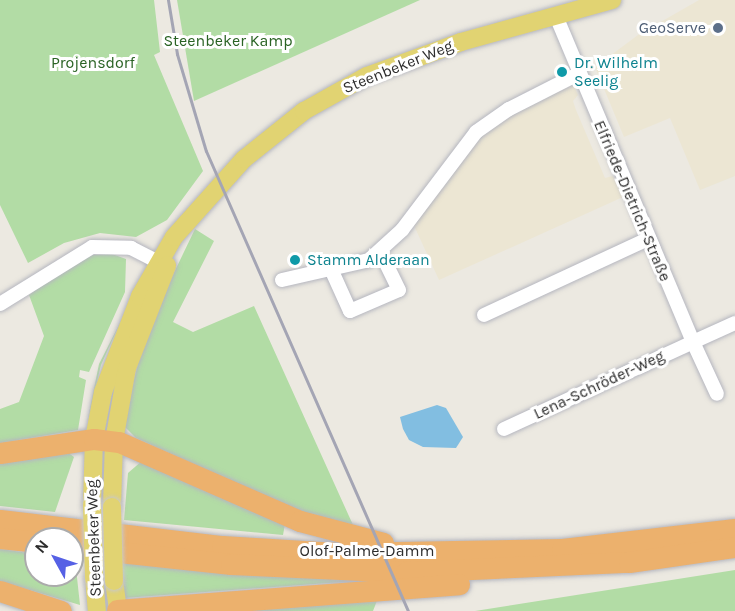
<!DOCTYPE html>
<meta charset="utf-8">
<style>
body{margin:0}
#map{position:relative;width:735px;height:611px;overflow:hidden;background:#ece9e1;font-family:Karla,sans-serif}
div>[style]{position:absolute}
.education>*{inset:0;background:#ece6d3}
.green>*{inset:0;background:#b2dca5}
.water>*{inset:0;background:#82bee1}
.roads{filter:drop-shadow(0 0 2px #b5b6bf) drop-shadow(0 0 2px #b5b6bf)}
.minor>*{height:14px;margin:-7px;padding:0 7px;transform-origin:7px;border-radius:7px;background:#fff}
.major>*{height:18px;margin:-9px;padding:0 9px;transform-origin:9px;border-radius:9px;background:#e1d372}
.highway>*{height:21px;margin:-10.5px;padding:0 10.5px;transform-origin:10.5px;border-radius:10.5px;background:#ecb16d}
.rail>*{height:3px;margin:-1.5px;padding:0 1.5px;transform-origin:1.5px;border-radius:1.5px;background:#a4a5b4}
.bridges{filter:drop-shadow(0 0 2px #c8c8c8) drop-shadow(0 0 2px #c8c8c8)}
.major-bridge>*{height:18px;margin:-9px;padding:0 9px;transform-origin:9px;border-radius:9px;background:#e1d372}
.dots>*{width:16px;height:16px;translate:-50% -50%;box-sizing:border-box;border:3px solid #fff;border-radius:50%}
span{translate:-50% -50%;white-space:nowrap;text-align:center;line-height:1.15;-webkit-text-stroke:6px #fff;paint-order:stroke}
.service-label{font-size:16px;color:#4e5e75}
.right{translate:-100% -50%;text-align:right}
.park-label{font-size:16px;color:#2a6324}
.culture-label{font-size:16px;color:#0d838f}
.left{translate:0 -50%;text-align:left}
.street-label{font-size:16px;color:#2d2d2d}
.north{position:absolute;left:24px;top:527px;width:60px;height:60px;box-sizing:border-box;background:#fff;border:2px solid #ababab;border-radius:50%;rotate:310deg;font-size:16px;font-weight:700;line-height:24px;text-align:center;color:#2d2d2d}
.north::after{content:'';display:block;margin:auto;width:21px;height:27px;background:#5661e5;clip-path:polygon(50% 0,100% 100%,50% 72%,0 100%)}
</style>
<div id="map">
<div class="education">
<div style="clip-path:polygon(699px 0,735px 0,735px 176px,700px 190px,670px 118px,624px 137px,595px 67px,638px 35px)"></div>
<div style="clip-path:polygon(571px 80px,578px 95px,573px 101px,576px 110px,605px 178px,613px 176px,623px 197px,439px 280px,411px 219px,477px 134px)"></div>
</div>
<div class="green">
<div style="clip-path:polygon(0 0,154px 0,160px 52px,154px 55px,203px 171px,167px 220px,136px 237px,100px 233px,64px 243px,28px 263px,0 205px)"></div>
<div style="clip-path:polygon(177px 0,420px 0,194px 101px)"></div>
<div style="clip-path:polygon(195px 229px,214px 241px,173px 322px,193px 332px,254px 306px,353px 525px,302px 513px,136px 438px,123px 425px,146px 331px)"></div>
<div style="clip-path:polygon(112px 254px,126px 259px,125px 292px,89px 372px,80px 370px,79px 377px,86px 380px,78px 430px,0 443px,0 409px,19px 402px,44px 336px,29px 295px,67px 267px,93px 255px)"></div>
<div style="clip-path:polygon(122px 319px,101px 365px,87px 423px,99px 364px)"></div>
<div style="clip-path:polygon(66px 451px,74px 457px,55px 512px,0 506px,0 460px)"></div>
<div style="clip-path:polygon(143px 460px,285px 524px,283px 535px,124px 520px,128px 473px)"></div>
<div style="clip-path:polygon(0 549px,36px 554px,36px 575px,72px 575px,75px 559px,80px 605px,0 581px)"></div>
<div style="clip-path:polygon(121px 562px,225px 571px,355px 581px,124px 598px)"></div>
<div style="clip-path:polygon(735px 570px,735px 611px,475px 611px)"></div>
<div style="clip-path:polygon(378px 598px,373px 611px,229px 611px)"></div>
</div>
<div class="water">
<div style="clip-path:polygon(437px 405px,446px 408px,463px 437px,456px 448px,423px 447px,409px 440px,403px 429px,400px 417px)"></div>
</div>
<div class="roads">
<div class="minor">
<div style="left:556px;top:16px;width:354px;rotate:67.2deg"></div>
<div style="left:693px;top:342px;width:46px;rotate:-24.3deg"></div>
<div style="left:331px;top:269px;width:46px;rotate:65.7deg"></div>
<div style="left:350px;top:311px;width:53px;rotate:-23.2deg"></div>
<div style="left:399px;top:290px;width:32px;rotate:-116deg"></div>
<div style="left:282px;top:280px;width:89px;rotate:-12.9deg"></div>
<div style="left:369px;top:260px;width:45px;rotate:-42.3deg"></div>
<div style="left:402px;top:230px;width:123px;rotate:-52.9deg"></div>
<div style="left:476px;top:132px;width:40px;rotate:-34.9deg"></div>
<div style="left:509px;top:109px;width:77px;rotate:-26.9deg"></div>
<div style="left:0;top:304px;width:108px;rotate:-31.8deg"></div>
<div style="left:92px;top:247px;width:39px;rotate:1deg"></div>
<div style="left:131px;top:248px;width:39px;rotate:27deg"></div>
<div style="left:484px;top:315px;width:181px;rotate:-24.9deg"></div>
<div style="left:504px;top:429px;width:208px;rotate:-24.7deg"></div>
<div style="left:693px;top:342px;width:57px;rotate:65.2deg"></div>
</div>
<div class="major">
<div style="left:92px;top:505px;width:66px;rotate:-88.3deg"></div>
<div style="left:94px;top:439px;width:48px;rotate:-79.2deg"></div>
<div style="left:103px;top:392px;width:103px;rotate:-68.9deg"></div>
<div style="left:140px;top:296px;width:68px;rotate:-60deg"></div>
<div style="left:174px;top:237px;width:105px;rotate:-48.1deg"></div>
<div style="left:244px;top:159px;width:77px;rotate:-38.7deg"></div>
<div style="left:304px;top:111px;width:72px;rotate:-29.1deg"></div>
<div style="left:367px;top:76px;width:100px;rotate:-19.9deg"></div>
<div style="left:461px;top:42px;width:157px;rotate:-15.5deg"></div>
<div style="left:112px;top:507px;width:66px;rotate:-88.3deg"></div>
<div style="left:114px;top:441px;width:74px;rotate:-79.9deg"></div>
<div style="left:127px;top:368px;width:110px;rotate:-68.6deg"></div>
<div style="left:94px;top:578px;width:33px;rotate:85deg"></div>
<div style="left:114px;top:581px;width:30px;rotate:82deg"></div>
</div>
<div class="highway">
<div style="left:0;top:453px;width:95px;rotate:-8.5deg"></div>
<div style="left:94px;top:439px;width:25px;rotate:7deg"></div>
<div style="left:119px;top:442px;width:197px;rotate:23.6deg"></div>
<div style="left:300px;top:521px;width:86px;rotate:14.8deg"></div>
<div style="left:0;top:520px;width:224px;rotate:6.7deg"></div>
<div style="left:222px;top:546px;width:115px;rotate:3.5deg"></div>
<div style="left:337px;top:553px;width:225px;rotate:-1deg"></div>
<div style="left:562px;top:549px;width:174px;rotate:-6.6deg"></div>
<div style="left:0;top:538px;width:36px;rotate:6deg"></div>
<div style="left:72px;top:547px;width:160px;rotate:6.1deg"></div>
<div style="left:231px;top:564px;width:175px;rotate:2.6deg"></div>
<div style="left:406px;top:572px;width:223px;rotate:-2.6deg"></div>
<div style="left:629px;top:562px;width:107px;rotate:-8.1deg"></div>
<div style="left:0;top:591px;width:64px;rotate:18.2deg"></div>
<div style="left:117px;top:610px;width:343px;rotate:-4.3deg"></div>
</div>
</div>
<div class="rail">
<div style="left:168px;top:0;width:55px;rotate:80.5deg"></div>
<div style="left:177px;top:54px;width:101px;rotate:73.4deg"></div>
<div style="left:206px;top:151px;width:502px;rotate:66.29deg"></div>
</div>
<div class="bridges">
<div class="major-bridge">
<div style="left:92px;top:505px;width:73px;rotate:88.4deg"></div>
<div style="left:112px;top:507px;width:74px;rotate:88.5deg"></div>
</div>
</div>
<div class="dots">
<div style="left:718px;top:28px;background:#5c6f8a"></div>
<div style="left:562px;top:72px;background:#0f9aa8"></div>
<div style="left:295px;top:260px;background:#0f9aa8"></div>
</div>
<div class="service-label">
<span class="right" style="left:706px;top:28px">GeoServe</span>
</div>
<div class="park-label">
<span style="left:228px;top:41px">Steenbeker Kamp</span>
<span style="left:93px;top:63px">Projensdorf</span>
</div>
<div class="culture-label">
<span class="left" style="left:574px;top:72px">Dr. Wilhelm<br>Seelig</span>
<span class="left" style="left:307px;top:260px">Stamm Alderaan</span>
</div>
<div class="street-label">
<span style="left:398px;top:67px;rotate:-22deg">Steenbeker Weg</span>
<span style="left:632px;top:201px;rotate:67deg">Elfriede-Dietrich-Straße</span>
<span style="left:599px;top:385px;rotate:-25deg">Lena-Schröder-Weg</span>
<span style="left:94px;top:538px;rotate:-92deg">Steenbeker Weg</span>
<span style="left:367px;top:551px">Olof-Palme-Damm</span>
</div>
<div class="north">N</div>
</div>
